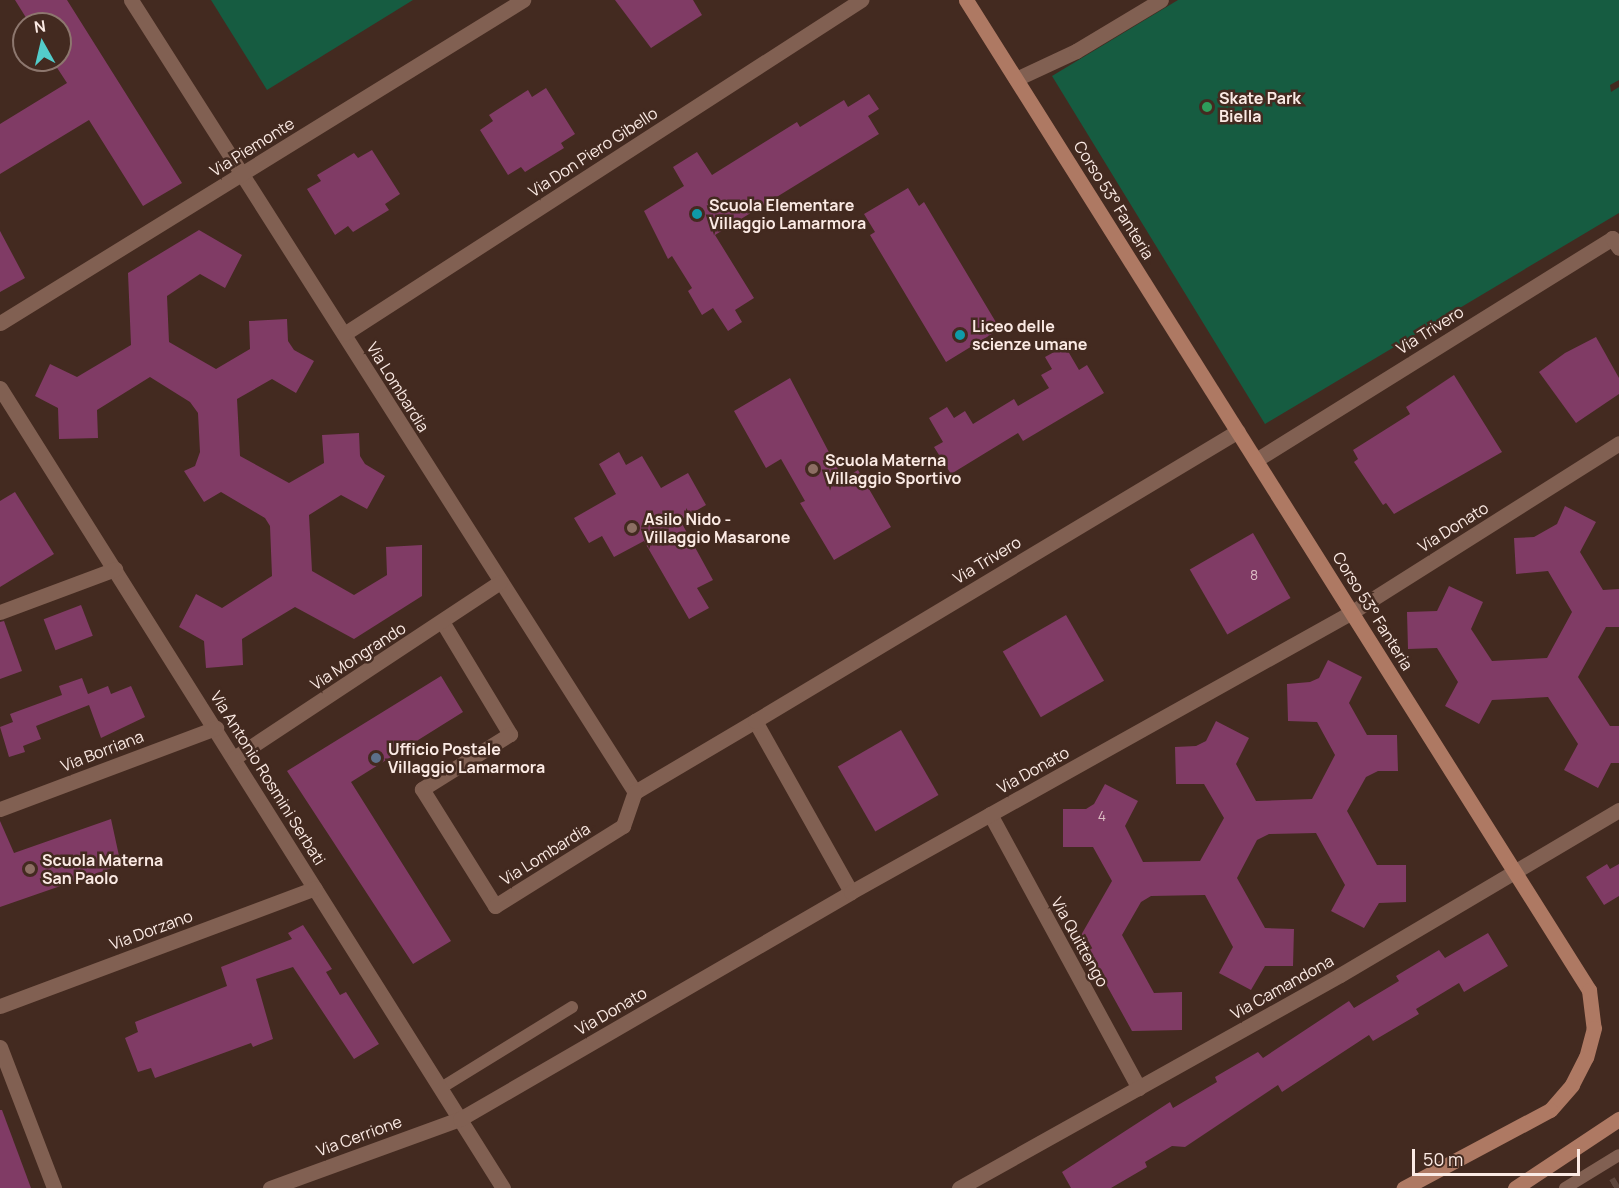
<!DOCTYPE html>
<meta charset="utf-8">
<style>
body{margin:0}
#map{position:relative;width:1619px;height:1188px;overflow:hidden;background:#432a20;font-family:Manrope,sans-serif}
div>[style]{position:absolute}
.green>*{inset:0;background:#165c41}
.building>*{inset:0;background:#803b65;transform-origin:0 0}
.highway-tunnel>*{height:18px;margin-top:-9px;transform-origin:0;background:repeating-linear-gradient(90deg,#5f473d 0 18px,transparent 0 27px)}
.lane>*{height:12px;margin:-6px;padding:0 6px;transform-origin:6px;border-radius:6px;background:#816052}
.street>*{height:15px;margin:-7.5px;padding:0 7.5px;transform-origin:7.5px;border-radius:7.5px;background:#816052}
.secondary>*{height:15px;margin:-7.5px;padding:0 7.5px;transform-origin:7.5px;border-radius:7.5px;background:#ae7963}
.dots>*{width:16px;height:16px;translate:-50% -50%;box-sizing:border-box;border:3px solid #432a20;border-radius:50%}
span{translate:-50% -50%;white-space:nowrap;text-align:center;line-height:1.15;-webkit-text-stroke:5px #432a20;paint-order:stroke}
.number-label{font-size:14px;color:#dcbec4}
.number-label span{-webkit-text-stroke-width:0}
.poi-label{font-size:16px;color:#fbeae4;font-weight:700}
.left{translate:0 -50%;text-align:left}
.street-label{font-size:16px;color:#fbeae4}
.north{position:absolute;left:12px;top:12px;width:60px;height:60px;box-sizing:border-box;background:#432a20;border:2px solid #8d776e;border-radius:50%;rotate:352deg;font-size:16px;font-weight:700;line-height:24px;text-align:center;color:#fbeae4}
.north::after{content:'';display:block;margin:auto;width:21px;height:27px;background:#53cdcb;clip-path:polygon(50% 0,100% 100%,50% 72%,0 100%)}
.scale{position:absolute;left:1412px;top:1149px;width:168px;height:27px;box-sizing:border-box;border:3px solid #fbeae4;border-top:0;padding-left:8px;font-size:18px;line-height:21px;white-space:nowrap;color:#fbeae4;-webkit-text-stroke:4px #432a20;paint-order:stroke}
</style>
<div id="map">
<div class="green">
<div style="clip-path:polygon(211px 0,413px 0,267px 90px)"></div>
<div style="clip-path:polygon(1178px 0,1619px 0,1619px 80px,1610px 85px,1611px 92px,1619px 87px,1619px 213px,1265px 424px,1052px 76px)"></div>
</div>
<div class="building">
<div style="clip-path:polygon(15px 0,67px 0,182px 183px,143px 206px,89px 120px,0 174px,0 124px,67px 83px,52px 60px,60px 60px,60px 24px,30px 24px)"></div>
<div style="clip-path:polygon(615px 0,693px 0,702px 15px,651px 48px)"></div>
<div style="clip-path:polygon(546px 88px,575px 134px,561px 143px,564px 148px,525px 172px,521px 167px,508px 175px,480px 130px,493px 121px,489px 115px,528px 90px,532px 97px)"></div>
<div style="clip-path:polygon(869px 94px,879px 109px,868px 116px,879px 134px,715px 235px,754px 298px,735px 310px,742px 322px,728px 331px,713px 308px,702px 315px,688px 291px,692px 288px,672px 256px,668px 259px,644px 211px,684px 186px,673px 167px,697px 152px,712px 175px,797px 122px,800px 127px,844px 100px,848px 107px)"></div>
<div style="clip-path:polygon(372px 150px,400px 194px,385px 204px,389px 210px,353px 232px,348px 226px,335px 235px,307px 189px,321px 181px,317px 175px,354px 153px,358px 158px)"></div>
<div style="clip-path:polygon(908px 188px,919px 206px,924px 202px,1000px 329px,946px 362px,870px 235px,875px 232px,864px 214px)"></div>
<div style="clip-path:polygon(199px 230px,242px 255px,225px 288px,200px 274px,167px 296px,169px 342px,216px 369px,250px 349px,249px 321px,287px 319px,288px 341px,294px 350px,314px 361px,296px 393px,272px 379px,237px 399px,240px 456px,289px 483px,324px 463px,322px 435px,359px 433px,360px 456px,365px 464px,385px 476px,367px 509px,341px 495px,309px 515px,312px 571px,354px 595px,387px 575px,386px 547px,422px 545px,422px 596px,354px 639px,295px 607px,242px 639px,243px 665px,206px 668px,204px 641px,179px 627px,196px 594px,222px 608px,272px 576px,270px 526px,265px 518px,221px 492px,204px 502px,184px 471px,195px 466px,200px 452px,198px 413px,190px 402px,150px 377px,97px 410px,98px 438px,59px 439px,58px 408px,35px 396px,50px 364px,77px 377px,131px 345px,128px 273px)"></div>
<div style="clip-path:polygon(0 231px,25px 278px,0 292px)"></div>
<div style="clip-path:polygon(1596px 337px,1619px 378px,1619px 394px,1576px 423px,1539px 372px,1565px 353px)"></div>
<div style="clip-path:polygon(1065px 346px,1079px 370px,1087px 365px,1104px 393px,1023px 441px,1018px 433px,951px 474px,934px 447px,943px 442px,929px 418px,947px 407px,954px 418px,965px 411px,973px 424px,1014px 399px,1018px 406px,1049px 388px,1041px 375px,1052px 369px,1045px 357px)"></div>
<div style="clip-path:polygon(1454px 375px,1502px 452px,1394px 514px,1386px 503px,1383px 505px,1354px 462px,1358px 459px,1353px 450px,1410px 414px,1406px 407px)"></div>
<div style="clip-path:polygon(790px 378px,843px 479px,858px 470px,891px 527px,834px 560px,800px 503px,805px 501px,781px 459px,766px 468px,734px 411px)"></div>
<div style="clip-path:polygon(619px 452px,626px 465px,642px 456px,661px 488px,688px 473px,706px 505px,680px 520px,713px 580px,697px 588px,709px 608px,689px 619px,644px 541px,614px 557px,602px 536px,589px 543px,574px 518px,616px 494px,599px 464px)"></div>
<div style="clip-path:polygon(15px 492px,54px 554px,0 587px,0 501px)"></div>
<div style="clip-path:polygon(1565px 506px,1596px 522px,1580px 552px,1603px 590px,1619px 589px,1619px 627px,1606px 627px,1578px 677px,1610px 726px,1619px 726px,1619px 763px,1611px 763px,1598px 788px,1564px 770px,1578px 744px,1548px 697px,1492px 700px,1479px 724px,1445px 706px,1458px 682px,1437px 648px,1408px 649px,1407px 612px,1437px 611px,1449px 586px,1483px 602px,1471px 629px,1492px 661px,1547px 658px,1572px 612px,1548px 571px,1516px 574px,1514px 538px,1534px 537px,1557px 524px)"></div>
<div style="left:1253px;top:533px;width:75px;height:73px;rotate:60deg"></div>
<div style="left:81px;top:605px;width:33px;height:40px;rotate:69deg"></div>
<div style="left:1066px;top:615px;width:76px;height:73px;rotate:60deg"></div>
<div style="clip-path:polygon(4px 621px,22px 671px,0 679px,0 622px)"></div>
<div style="clip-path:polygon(1328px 660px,1362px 677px,1349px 703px,1367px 735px,1397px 735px,1398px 771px,1378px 771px,1366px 777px,1347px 811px,1377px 865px,1406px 865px,1406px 902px,1379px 903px,1364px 928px,1331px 911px,1345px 885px,1316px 833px,1269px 834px,1257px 840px,1237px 878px,1265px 928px,1294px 929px,1293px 966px,1265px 966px,1251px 990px,1219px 973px,1233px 947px,1205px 895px,1151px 896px,1141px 902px,1122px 935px,1154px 993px,1182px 992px,1182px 1030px,1132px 1031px,1080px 937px,1112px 881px,1093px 847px,1063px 847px,1063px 809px,1086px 809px,1094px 804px,1105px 784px,1138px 801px,1125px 826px,1143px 862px,1200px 861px,1224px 818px,1204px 784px,1176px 784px,1175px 747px,1196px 746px,1206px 741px,1216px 721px,1249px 738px,1236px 764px,1256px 801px,1312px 799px,1335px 755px,1317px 722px,1288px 721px,1287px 684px,1310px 682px,1319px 678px)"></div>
<div style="clip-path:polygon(441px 676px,463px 712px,351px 782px,451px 941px,413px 964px,287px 771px)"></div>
<div style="clip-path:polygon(82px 678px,88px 694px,108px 686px,111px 694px,131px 686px,145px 717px,101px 738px,89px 705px,36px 726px,41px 739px,23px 746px,25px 752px,9px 757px,0 727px,13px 722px,10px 714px,62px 695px,59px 686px)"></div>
<div style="left:901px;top:730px;width:75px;height:73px;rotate:60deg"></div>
<div style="clip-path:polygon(111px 819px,121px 865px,0 907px,0 821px,14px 853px)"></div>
<div style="clip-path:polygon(1607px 864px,1610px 869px,1619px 864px,1619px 896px,1604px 905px,1586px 877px)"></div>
<div style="clip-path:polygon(303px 925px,332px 969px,326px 972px,340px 995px,346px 992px,379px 1044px,354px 1059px,293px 967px,256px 979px,273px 1039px,253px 1047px,251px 1043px,155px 1078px,151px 1068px,138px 1072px,125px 1038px,138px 1032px,135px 1022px,227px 986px,221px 967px,292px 939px,288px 933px)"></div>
<div style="clip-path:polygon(1488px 933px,1508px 966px,1464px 992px,1459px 983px,1416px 1009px,1419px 1014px,1373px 1041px,1369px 1035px,1282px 1092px,1278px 1085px,1185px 1147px,1172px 1146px,1145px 1162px,1147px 1167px,1111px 1188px,1071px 1188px,1062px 1172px,1170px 1102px,1173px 1108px,1217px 1082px,1215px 1077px,1258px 1052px,1263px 1058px,1349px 1001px,1354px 1008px,1399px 981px,1396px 976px,1439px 950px,1445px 958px)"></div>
<div style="clip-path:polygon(0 1110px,2px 1110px,31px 1188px,0 1188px)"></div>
</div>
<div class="highway-tunnel">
<div style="left:1614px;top:1188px;width:6px;rotate:-31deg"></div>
</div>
<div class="lane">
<div style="left:441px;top:1088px;width:154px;rotate:-31.7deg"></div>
<div style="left:1565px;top:1188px;width:63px;rotate:-31.4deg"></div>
</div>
<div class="street">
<div style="left:131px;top:0;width:939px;rotate:57.53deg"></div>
<div style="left:635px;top:792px;width:139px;rotate:-30.6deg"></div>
<div style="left:755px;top:721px;width:196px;rotate:60.7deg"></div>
<div style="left:1016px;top:79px;width:66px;rotate:-25deg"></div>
<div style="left:1076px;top:51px;width:99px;rotate:-31deg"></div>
<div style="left:0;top:323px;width:615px;rotate:-31.7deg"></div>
<div style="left:344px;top:334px;width:616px;rotate:-32.86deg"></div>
<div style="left:0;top:388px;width:945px;rotate:57.84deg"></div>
<div style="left:1256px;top:460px;width:420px;rotate:-31.9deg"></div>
<div style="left:1612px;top:238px;width:12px;rotate:55deg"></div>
<div style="left:0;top:612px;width:123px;rotate:-20.5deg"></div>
<div style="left:443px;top:623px;width:130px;rotate:58.9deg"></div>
<div style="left:510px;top:734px;width:104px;rotate:148deg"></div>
<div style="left:422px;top:789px;width:138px;rotate:58deg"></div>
<div style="left:495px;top:906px;width:151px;rotate:-32deg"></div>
<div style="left:623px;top:826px;width:36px;rotate:-71deg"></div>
<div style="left:755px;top:721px;width:563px;rotate:-30.98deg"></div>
<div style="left:234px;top:758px;width:319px;rotate:-33.5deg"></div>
<div style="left:0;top:809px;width:231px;rotate:-20.6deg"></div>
<div style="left:990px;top:814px;width:312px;rotate:61.5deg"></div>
<div style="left:0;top:1006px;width:336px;rotate:-20.5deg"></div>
<div style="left:0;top:1047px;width:151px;rotate:69deg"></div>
<div style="left:270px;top:1188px;width:202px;rotate:-20deg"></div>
<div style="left:460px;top:1119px;width:452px;rotate:-30.1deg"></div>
<div style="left:851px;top:892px;width:574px;rotate:-29.2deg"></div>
<div style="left:1352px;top:612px;width:316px;rotate:-32.3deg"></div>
<div style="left:959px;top:1188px;width:436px;rotate:-29.2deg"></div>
<div style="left:1340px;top:975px;width:324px;rotate:-30.6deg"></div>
</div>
<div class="secondary">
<div style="left:966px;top:0;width:1170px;rotate:57.82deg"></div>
<div style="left:1589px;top:990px;width:38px;rotate:83deg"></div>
<div style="left:1594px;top:1028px;width:30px;rotate:105deg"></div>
<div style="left:1586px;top:1057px;width:31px;rotate:117deg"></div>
<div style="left:1572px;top:1085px;width:33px;rotate:131deg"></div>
<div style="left:1550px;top:1110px;width:166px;rotate:151.9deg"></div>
<div style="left:1515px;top:1188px;width:125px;rotate:-33.6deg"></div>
</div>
<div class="dots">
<div style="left:1207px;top:107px;background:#2e9e5b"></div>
<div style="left:697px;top:214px;background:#0f9aa8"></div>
<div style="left:960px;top:335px;background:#0f9aa8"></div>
<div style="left:813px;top:469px;background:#8d6e63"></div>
<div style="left:632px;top:528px;background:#8d6e63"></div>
<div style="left:376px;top:758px;background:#5c6f8a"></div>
<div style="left:30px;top:869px;background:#8d6e63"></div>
</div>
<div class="number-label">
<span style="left:1254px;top:575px">8</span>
<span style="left:1102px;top:816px">4</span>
</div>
<div class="poi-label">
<span class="left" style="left:1219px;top:107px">Skate Park<br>Biella</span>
<span class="left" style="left:709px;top:214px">Scuola Elementare<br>Villaggio Lamarmora</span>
<span class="left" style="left:972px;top:335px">Liceo delle<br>scienze umane</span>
<span class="left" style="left:825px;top:469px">Scuola Materna<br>Villaggio Sportivo</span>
<span class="left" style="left:644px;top:528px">Asilo Nido -<br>Villaggio Masarone</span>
<span class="left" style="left:388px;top:758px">Ufficio Postale<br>Villaggio Lamarmora</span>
<span class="left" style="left:42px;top:869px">Scuola Materna<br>San Paolo</span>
</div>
<div class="street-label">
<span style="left:252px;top:147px;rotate:-32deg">Via Piemonte</span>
<span style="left:593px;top:152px;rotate:-33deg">Via Don Piero Gibello</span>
<span style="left:1114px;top:200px;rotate:58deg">Corso 53° Fanteria</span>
<span style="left:1430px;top:330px;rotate:-32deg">Via Trivero</span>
<span style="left:398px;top:387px;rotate:58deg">Via Lombardia</span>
<span style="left:1453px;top:527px;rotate:-32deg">Via Donato</span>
<span style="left:987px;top:560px;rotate:-31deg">Via Trivero</span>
<span style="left:1373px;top:611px;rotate:58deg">Corso 53° Fanteria</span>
<span style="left:358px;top:656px;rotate:-33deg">Via Mongrando</span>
<span style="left:102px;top:751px;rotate:-21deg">Via Borriana</span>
<span style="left:1033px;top:770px;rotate:-29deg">Via Donato</span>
<span style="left:268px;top:778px;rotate:58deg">Via Antonio Rosmini Serbati</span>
<span style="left:545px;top:854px;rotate:-32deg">Via Lombardia</span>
<span style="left:151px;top:930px;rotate:-20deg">Via Dorzano</span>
<span style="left:1080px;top:942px;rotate:61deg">Via Quittengo</span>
<span style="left:1282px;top:987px;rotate:-29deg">Via Camandona</span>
<span style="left:611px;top:1011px;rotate:-30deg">Via Donato</span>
<span style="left:359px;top:1136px;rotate:-20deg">Via Cerrione</span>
</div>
<div class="north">N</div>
<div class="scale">50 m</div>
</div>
